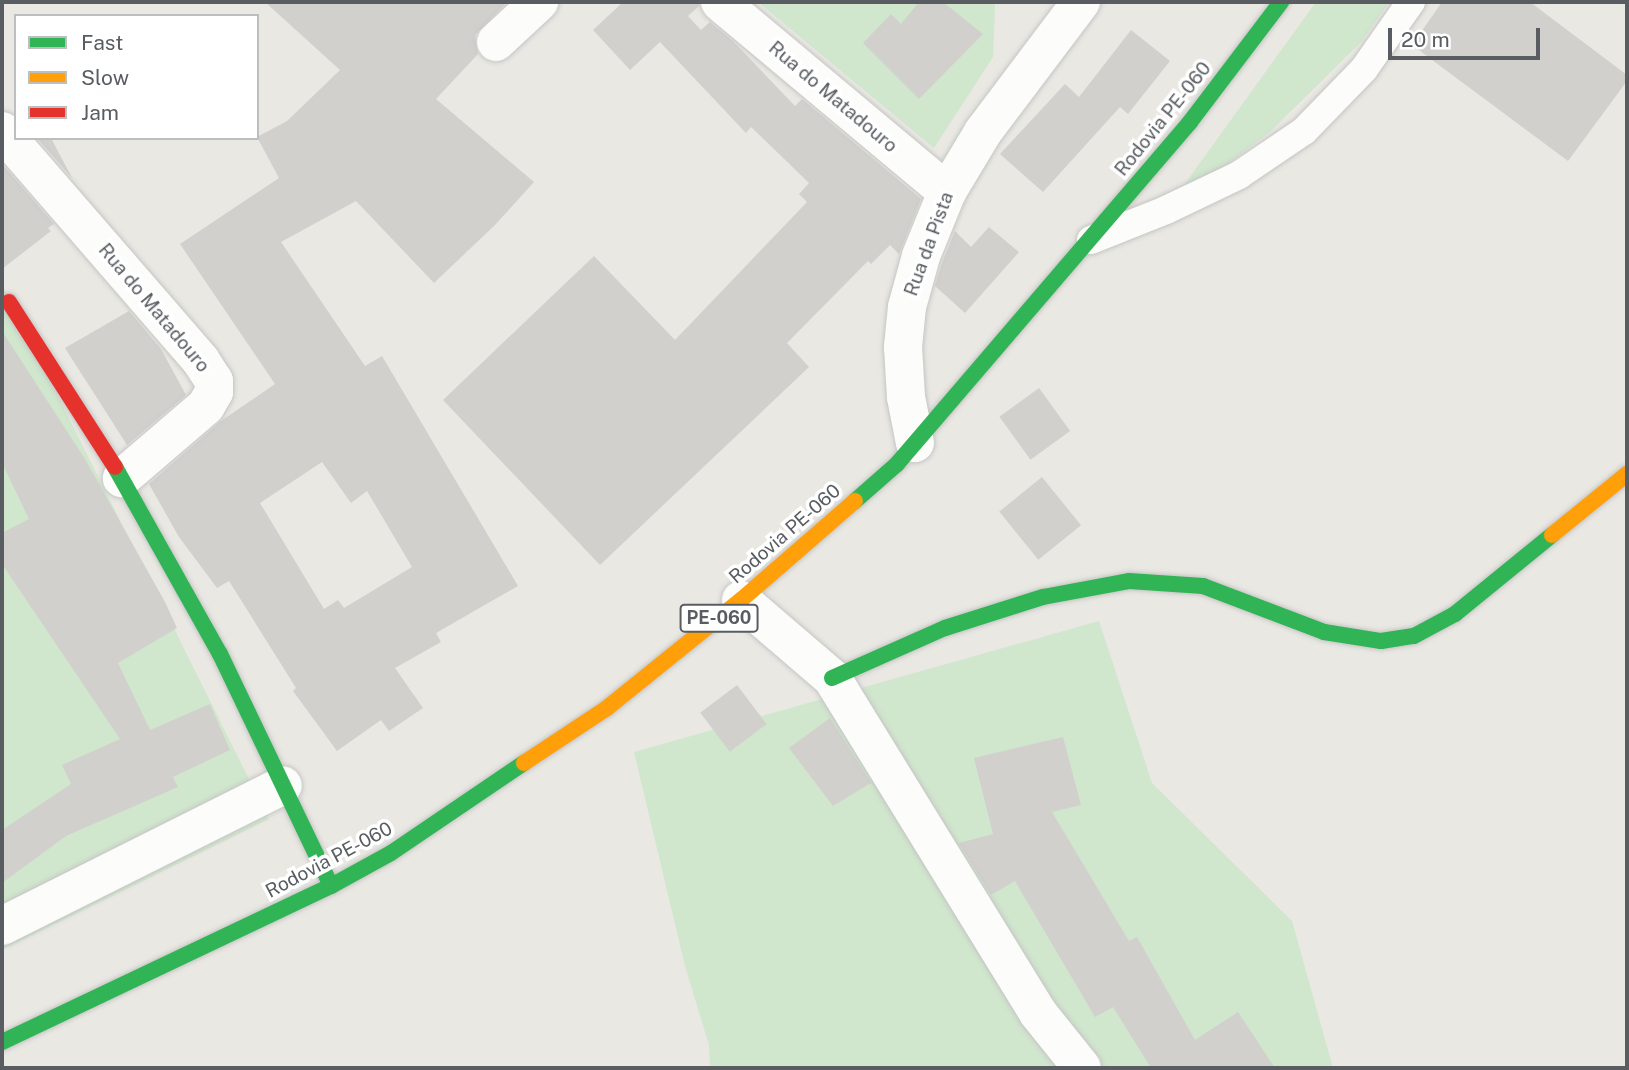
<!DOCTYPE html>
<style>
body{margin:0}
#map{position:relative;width:1629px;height:1070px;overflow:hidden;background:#e9e8e3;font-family:"Public Sans",sans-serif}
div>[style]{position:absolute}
.green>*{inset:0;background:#d0e6cd}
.building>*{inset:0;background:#d1d0cd;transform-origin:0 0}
.roads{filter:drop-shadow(0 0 2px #c5c5c4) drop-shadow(0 0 2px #c5c5c4)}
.lane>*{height:28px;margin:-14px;padding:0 14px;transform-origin:14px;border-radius:14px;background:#fcfcfb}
.street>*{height:38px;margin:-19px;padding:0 19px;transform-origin:19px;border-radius:19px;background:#fcfcfb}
.fast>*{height:16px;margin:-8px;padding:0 8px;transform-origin:8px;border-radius:8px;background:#30b455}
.slow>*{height:16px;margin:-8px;padding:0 8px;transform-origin:8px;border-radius:8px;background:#ff9f0a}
.jam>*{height:16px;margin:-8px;padding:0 8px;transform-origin:8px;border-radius:8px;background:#e5322d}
span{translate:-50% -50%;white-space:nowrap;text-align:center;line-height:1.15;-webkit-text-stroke:7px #fff;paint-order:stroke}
.shield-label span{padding:2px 5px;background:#fff;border:2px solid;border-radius:5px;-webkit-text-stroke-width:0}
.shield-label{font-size:18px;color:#595d61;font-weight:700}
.street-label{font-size:19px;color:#595d61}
.frame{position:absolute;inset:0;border:4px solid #595d61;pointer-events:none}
.legend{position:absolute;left:14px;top:14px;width:245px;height:126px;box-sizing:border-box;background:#fff;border:2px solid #bdbec0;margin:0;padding:9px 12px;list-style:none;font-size:21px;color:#595d61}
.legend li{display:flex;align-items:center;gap:14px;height:35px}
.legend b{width:35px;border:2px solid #bdbec0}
.scale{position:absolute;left:1388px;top:28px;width:152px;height:32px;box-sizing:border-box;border:4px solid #595d61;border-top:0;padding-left:9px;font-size:21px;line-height:24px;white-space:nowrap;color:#595d61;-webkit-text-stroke:5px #fff;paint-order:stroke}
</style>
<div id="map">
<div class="green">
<div style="clip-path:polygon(758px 2px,992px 2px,995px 5px,993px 57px,934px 148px)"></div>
<div style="clip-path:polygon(1316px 2px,1389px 2px,1362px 41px,1271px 131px,1166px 210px)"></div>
<div style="clip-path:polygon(2px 284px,269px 819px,2px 950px)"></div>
<div style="clip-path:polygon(1099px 621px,1152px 783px,1292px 921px,1333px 1068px,710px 1068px,709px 1045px,685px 966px,634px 752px)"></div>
</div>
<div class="building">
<div style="clip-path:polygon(evenodd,265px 2px,507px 2px,475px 35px,478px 54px,436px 99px,534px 182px,495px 225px,434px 283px,356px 201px,281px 242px,365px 366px,382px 356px,518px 586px,436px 633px,441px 642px,395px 668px,423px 708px,389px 731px,381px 720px,337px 751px,293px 691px,296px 688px,229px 581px,217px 588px,179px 537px,149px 484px,221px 421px,275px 384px,180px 244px,279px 178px,257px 137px,287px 121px,340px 70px,265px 2px,322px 462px,351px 503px,367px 491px,412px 567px,344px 608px,338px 600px,324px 609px,260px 503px,322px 462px)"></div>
<div style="clip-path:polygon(623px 2px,699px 2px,699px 6px,688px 16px,701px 30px,710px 22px,733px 41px,795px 106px,802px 99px,921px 199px,899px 254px,890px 245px,871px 264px,868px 261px,787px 343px,809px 367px,600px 565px,443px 400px,594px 256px,675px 340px,807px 202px,799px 194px,809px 183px,751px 127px,746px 133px,660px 42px,630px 70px,593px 30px)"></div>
<div style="clip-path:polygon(919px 2px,943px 2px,983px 34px,919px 99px,863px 43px,891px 14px,901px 24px)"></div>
<div style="clip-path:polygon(1442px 2px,1530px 2px,1627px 75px,1627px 81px,1568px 161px,1412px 45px)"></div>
<div style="clip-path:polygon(1131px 30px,1170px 61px,1128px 114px,1120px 107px,1043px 192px,1000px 154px,1065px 84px,1079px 97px)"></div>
<div style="clip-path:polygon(37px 138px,51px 138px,72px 178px)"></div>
<div style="clip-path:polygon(2px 164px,54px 224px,48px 228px,51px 231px,2px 269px)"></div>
<div style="clip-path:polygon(989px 227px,1019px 252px,965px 313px,935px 286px,942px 263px,955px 231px,971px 247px)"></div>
<div style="clip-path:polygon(129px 311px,161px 349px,186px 395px,127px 445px,65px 348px)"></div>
<div style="clip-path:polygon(2px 331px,85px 459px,165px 602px,177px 628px,118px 663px,150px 730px,210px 704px,230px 750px,173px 777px,178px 787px,66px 836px,2px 883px,2px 830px,71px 784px,62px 765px,120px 739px,2px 564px,2px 533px,29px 519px,2px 463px)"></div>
<div style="left:1039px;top:388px;width:53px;height:49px;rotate:54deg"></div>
<div style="left:1042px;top:477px;width:62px;height:55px;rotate:51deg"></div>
<div style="left:737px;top:685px;width:49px;height:46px;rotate:53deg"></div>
<div style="clip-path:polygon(830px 718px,871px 783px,833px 806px,789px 748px)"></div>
<div style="clip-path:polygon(1063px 737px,1081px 805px,1052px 812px,1129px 941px,1137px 937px,1195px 1040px,1238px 1012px,1275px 1068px,1151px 1068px,1113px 1007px,1095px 1017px,1015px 881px,991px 895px,959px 843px,993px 834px,974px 758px)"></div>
</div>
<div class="roads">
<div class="lane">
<div style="left:1091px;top:240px;width:81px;rotate:-21.8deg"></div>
<div style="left:1166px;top:210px;width:81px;rotate:-25.6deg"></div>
<div style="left:1239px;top:175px;width:78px;rotate:-34.1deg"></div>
<div style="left:1304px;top:131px;width:86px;rotate:-45.9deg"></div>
<div style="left:1364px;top:69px;width:82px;rotate:-55deg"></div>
</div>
<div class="street">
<div style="left:720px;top:2px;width:296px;rotate:39.9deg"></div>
<div style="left:496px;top:42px;width:59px;rotate:-42.9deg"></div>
<div style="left:2px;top:131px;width:304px;rotate:49.1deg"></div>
<div style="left:201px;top:361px;width:24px;rotate:57deg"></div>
<div style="left:214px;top:381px;width:11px;rotate:90deg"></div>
<div style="left:214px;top:392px;width:16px;rotate:120deg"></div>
<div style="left:206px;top:406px;width:111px;rotate:139.4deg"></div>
<div style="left:915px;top:443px;width:47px;rotate:-101.1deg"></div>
<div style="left:906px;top:397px;width:50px;rotate:-93.4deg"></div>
<div style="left:903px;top:347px;width:40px;rotate:-84.3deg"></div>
<div style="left:907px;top:307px;width:53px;rotate:-74.6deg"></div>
<div style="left:921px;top:256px;width:69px;rotate:-67.9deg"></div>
<div style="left:947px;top:192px;width:70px;rotate:-59deg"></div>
<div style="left:983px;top:132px;width:163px;rotate:-53deg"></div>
<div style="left:741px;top:600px;width:120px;rotate:40.6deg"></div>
<div style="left:832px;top:678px;width:393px;rotate:58.4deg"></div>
<div style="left:1038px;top:1013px;width:70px;rotate:51.3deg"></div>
<div style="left:2px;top:926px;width:314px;rotate:-26.6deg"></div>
</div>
<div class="fast">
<div style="left:115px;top:467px;width:214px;rotate:60.7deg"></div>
<div style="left:220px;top:654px;width:257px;rotate:64.4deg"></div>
<div style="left:855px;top:501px;width:56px;rotate:-41.4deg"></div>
<div style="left:897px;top:464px;width:450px;rotate:-49.4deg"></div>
<div style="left:1190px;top:122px;width:151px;rotate:-52.8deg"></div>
<div style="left:832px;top:678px;width:124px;rotate:-23.9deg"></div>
<div style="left:945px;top:628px;width:103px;rotate:-17.6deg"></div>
<div style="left:1043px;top:597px;width:87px;rotate:-10.5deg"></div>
<div style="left:1129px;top:581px;width:74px;rotate:3.9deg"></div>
<div style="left:1203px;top:586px;width:129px;rotate:20.8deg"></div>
<div style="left:1324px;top:632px;width:58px;rotate:9deg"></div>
<div style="left:1381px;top:641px;width:33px;rotate:-9deg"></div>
<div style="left:1414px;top:636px;width:47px;rotate:-28.2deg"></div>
<div style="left:1455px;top:614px;width:125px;rotate:-39.2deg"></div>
<div style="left:2px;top:1042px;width:364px;rotate:-25.4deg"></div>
<div style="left:331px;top:886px;width:68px;rotate:-28.8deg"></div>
<div style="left:391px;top:853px;width:161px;rotate:-34.1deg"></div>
</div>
<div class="slow">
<div style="left:1552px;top:535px;width:97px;rotate:-39.1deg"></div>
<div style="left:524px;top:763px;width:100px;rotate:-33.5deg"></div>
<div style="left:607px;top:708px;width:172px;rotate:-38.9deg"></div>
<div style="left:741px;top:600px;width:151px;rotate:-41deg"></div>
</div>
<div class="jam">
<div style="left:9px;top:302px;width:196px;rotate:57.3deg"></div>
</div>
</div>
<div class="shield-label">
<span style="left:719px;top:618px">PE-060</span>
</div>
<div class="street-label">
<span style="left:833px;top:97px;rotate:40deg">Rua do Matadouro</span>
<span style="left:1163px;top:119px;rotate:-51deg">Rodovia PE-060</span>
<span style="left:929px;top:244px;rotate:-70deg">Rua da Pista</span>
<span style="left:154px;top:308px;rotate:50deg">Rua do Matadouro</span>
<span style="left:785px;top:534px;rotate:-41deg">Rodovia PE-060</span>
<span style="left:329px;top:860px;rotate:-28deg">Rodovia PE-060</span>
</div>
<div class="frame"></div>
<ul class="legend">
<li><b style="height:9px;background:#30b455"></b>Fast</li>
<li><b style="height:9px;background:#ff9f0a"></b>Slow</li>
<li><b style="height:9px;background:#e5322d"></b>Jam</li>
</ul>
<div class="scale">20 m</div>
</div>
